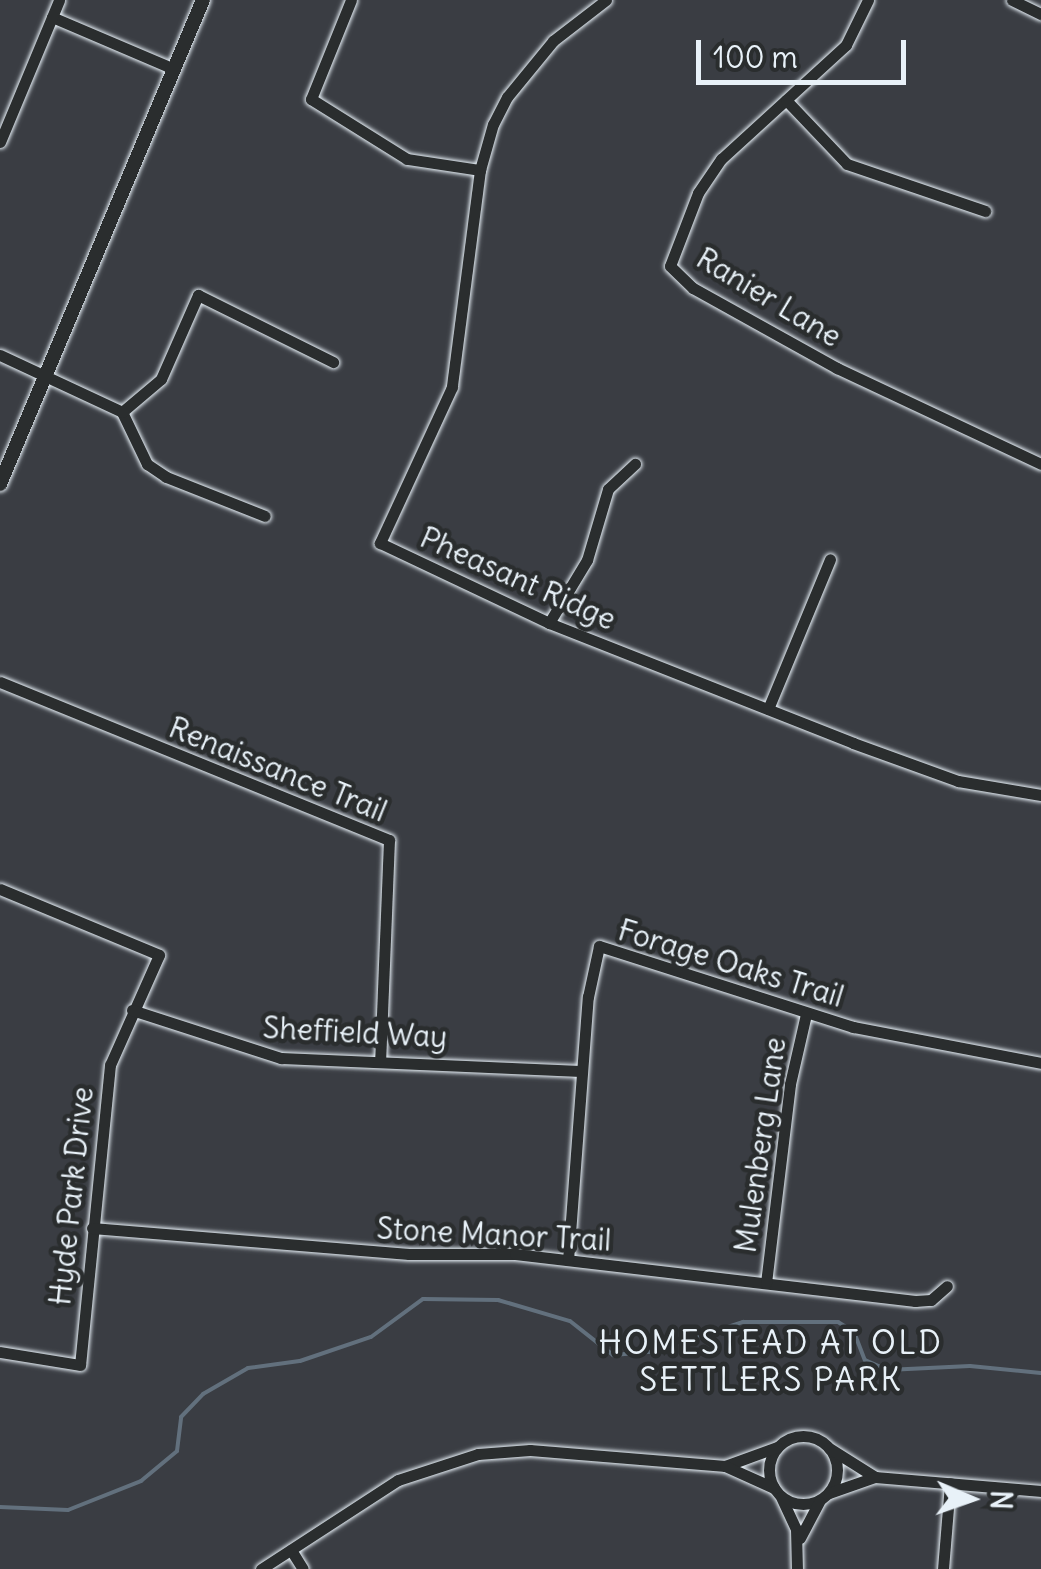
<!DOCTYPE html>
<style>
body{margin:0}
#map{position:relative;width:1041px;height:1569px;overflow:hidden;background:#3a3d43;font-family:Delius,sans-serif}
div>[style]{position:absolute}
.stream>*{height:4px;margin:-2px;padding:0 2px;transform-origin:2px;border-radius:2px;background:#62707d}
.roads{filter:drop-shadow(0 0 2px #e8f1f8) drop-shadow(0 0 2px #e8f1f8)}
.minor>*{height:11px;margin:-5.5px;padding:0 5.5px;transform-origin:5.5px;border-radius:5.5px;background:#2a2d2e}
.minor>.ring{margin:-5.5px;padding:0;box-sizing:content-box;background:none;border:11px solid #2a2d2e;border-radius:50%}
.tertiary>*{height:14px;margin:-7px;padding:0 7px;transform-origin:7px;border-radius:7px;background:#2a2d2e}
span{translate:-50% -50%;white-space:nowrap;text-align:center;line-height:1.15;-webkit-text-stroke:9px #2a2d2e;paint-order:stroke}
.street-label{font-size:30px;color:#e8f1f8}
.neighbourhood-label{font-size:32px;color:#e8f1f8;letter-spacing:2.5px}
.north{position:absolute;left:921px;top:1449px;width:100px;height:100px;-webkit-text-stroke:8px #2a2d2e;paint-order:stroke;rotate:92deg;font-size:28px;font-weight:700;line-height:40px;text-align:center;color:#e8f1f8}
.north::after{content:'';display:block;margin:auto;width:35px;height:45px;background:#e8f1f8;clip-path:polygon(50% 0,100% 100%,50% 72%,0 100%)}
.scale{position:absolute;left:696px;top:40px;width:210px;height:45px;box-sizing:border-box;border:5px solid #e8f1f8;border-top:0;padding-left:12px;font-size:30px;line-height:35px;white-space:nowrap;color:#e8f1f8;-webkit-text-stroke:8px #2a2d2e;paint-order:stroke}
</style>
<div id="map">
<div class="stream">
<div style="left:0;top:1507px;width:68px;rotate:2.5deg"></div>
<div style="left:68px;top:1510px;width:79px;rotate:-21.7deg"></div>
<div style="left:141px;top:1481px;width:47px;rotate:-39.8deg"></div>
<div style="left:177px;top:1451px;width:34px;rotate:-83deg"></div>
<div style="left:181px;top:1417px;width:32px;rotate:-46deg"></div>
<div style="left:203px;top:1394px;width:52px;rotate:-30deg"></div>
<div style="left:248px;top:1368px;width:52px;rotate:-7.7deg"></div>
<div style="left:300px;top:1361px;width:75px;rotate:-18.7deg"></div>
<div style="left:371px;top:1337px;width:64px;rotate:-36.2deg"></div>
<div style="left:423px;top:1299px;width:75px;rotate:0.8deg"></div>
<div style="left:498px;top:1300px;width:75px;rotate:16.3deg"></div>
<div style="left:570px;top:1321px;width:55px;rotate:38.3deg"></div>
<div style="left:613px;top:1355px;width:38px;rotate:-5deg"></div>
<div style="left:651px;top:1352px;width:97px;rotate:-18.1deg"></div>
<div style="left:743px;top:1322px;width:95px"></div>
<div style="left:838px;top:1322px;width:19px;rotate:32deg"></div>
<div style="left:854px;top:1332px;width:30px;rotate:69deg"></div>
<div style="left:865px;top:1360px;width:24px;rotate:24deg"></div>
<div style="left:887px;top:1370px;width:83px;rotate:-2.8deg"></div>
<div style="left:970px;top:1366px;width:71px;rotate:5.6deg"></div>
</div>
<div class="roads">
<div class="minor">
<div style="left:351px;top:0;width:107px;rotate:112deg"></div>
<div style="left:311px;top:99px;width:113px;rotate:32deg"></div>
<div style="left:407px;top:159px;width:74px;rotate:8.6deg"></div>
<div style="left:606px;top:0;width:67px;rotate:142.3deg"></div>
<div style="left:553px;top:41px;width:72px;rotate:129.4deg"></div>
<div style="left:507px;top:97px;width:30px;rotate:117deg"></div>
<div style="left:493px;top:124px;width:48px;rotate:105.8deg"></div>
<div style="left:480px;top:170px;width:219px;rotate:97.4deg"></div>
<div style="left:452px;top:387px;width:172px;rotate:114.8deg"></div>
<div style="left:380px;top:543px;width:187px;rotate:25.3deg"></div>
<div style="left:549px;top:623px;width:327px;rotate:21.5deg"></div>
<div style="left:853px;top:743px;width:112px;rotate:19.9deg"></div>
<div style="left:958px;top:781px;width:84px;rotate:9.6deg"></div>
<div style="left:868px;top:0;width:50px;rotate:116.1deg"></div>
<div style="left:846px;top:45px;width:169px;rotate:137.6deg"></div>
<div style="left:721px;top:159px;width:41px;rotate:124.1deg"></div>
<div style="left:698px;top:193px;width:78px;rotate:111deg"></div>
<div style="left:670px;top:266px;width:32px;rotate:44deg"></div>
<div style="left:693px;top:288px;width:165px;rotate:29.1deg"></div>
<div style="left:837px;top:368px;width:225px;rotate:25.2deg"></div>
<div style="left:1012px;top:0;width:32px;rotate:26deg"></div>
<div style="left:52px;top:17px;width:133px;rotate:23.1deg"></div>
<div style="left:786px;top:100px;width:88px;rotate:46.4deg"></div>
<div style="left:847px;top:164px;width:146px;rotate:18.8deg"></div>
<div style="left:0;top:142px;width:154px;rotate:-67.4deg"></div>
<div style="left:0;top:355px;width:135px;rotate:25deg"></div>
<div style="left:122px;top:412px;width:58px;rotate:64.3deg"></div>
<div style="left:147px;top:464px;width:23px;rotate:34deg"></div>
<div style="left:166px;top:477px;width:106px;rotate:21.5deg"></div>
<div style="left:122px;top:412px;width:51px;rotate:-40.2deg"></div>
<div style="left:161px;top:379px;width:92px;rotate:-66.2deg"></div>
<div style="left:198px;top:295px;width:151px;rotate:26.4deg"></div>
<div style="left:549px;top:623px;width:74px;rotate:-58.9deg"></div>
<div style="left:587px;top:560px;width:74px;rotate:-73.5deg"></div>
<div style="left:608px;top:489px;width:37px;rotate:-43deg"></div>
<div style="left:0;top:682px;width:420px;rotate:22.1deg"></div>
<div style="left:389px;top:840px;width:220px;rotate:92.3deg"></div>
<div style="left:768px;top:709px;width:162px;rotate:-67.5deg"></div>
<div style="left:0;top:889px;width:172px;rotate:22.5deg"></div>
<div style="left:159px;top:955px;width:120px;rotate:114deg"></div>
<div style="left:110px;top:1065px;width:301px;rotate:95.7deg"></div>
<div style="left:80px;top:1365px;width:81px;rotate:-170.8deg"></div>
<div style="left:132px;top:1010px;width:157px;rotate:17.9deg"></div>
<div style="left:281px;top:1058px;width:300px;rotate:2.5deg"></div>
<div style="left:92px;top:1228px;width:318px;rotate:4.7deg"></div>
<div style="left:409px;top:1254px;width:106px"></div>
<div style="left:515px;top:1254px;width:403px;rotate:6.7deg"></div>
<div style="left:915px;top:1301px;width:16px;rotate:-4deg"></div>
<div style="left:931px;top:1300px;width:21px;rotate:-41deg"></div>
<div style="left:568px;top:1260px;width:264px;rotate:-85.7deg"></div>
<div style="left:588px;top:997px;width:52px;rotate:-77.8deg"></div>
<div style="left:599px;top:946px;width:267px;rotate:17.7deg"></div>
<div style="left:853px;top:1027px;width:191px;rotate:10.8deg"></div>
<div style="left:766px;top:1283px;width:200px;rotate:-83.1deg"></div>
<div style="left:790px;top:1084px;width:72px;rotate:-77.1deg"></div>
<div class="ring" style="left:769px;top:1436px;width:57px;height:57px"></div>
<div style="left:829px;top:1448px;width:54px;rotate:32.2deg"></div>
<div style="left:875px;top:1477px;width:167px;rotate:4.8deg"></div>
<div style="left:725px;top:1466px;width:55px;rotate:-20.1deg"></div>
<div style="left:829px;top:1493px;width:49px;rotate:-19.2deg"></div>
<div style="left:781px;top:1497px;width:35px;rotate:65deg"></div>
<div style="left:796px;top:1529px;width:40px;rotate:88.6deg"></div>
<div style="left:800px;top:1538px;width:41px;rotate:-62.2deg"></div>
<div style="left:291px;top:1550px;width:22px;rotate:58deg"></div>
<div style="left:261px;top:1569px;width:163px;rotate:-33deg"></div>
<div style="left:398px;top:1480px;width:84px;rotate:-18deg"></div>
<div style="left:478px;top:1454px;width:52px;rotate:-4.4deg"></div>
<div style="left:530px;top:1450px;width:196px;rotate:4.7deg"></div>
<div style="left:725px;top:1466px;width:54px;rotate:24.2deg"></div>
<div style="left:943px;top:1569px;width:86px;rotate:-85.3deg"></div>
</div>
<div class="tertiary">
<div style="left:0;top:484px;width:525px;rotate:-67.25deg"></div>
</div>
</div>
<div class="street-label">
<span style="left:769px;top:297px;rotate:31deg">Ranier Lane</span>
<span style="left:518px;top:578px;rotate:24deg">Pheasant Ridge</span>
<span style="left:278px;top:769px;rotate:22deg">Renaissance Trail</span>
<span style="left:731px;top:963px;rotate:17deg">Forage Oaks Trail</span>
<span style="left:355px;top:1032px;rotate:3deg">Sheffield Way</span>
<span style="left:760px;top:1145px;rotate:-82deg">Mulenberg Lane</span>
<span style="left:71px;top:1196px;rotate:-84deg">Hyde Park Drive</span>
<span style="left:494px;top:1234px;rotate:3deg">Stone Manor Trail</span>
</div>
<div class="neighbourhood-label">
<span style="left:771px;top:1362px">HOMESTEAD AT OLD<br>SETTLERS PARK</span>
</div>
<div class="north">N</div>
<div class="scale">100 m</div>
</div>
